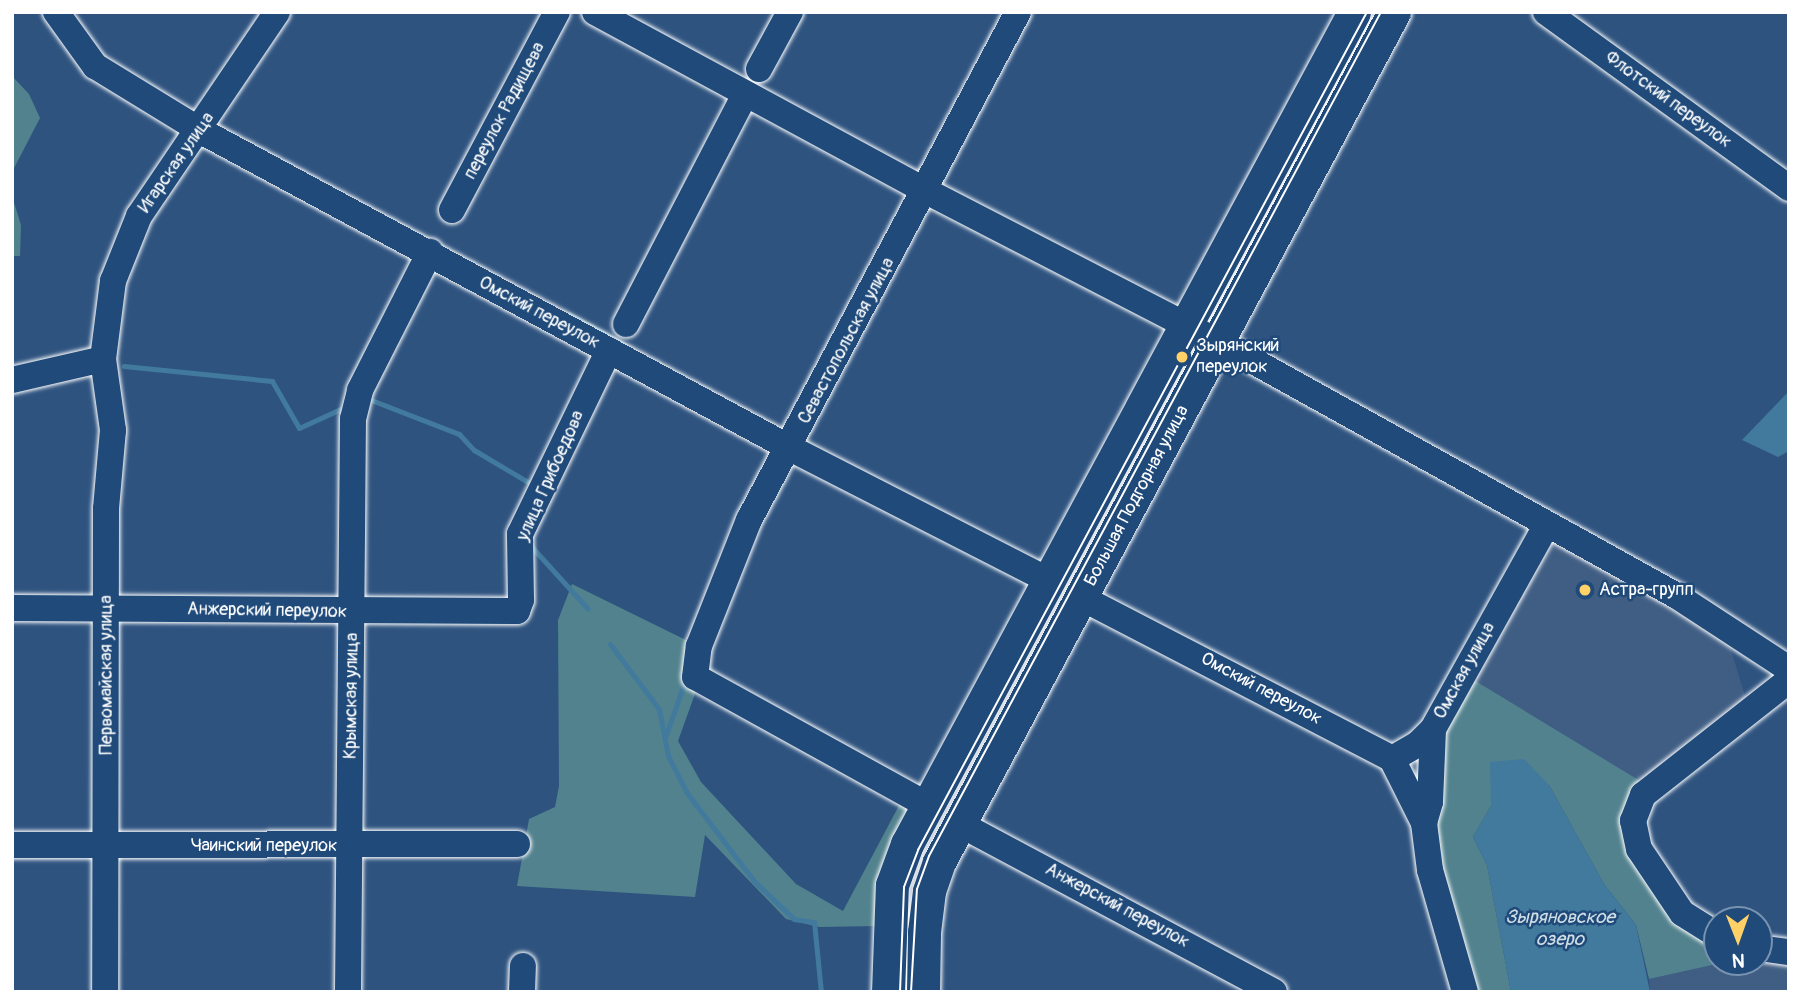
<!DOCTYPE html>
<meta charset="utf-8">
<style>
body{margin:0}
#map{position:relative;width:1801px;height:1004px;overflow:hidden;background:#2e537f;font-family:Pangolin,sans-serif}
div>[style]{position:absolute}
.built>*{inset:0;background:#405e84}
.green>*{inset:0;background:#51828e}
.water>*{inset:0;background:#427a9d}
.stream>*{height:5px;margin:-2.5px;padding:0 2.5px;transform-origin:2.5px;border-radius:2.5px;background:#427a9d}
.roads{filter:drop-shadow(0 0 2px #fff) drop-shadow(0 0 2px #fff)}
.minor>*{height:26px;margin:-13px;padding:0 13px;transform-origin:13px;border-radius:13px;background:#1f4a7a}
.major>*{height:33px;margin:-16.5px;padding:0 16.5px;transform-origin:16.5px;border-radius:16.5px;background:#1f4a7a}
.tram>*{height:2px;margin:-1px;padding:0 1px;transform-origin:1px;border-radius:1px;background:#fff}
.dots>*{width:19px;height:19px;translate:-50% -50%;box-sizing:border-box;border:4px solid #1f4a7a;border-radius:50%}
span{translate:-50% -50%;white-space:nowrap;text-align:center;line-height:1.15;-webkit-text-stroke:5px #1f4a7a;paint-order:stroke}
.street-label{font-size:18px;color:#fff}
.poi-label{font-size:18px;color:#fff}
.left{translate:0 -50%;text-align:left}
.water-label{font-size:19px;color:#d0dee6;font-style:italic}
.frame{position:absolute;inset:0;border:14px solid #fff;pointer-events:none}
.north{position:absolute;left:1703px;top:906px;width:70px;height:70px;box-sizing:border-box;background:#1f4a7a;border:2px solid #7992af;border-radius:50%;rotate:179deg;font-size:19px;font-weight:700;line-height:28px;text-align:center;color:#fff}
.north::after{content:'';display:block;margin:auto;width:24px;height:32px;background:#ffd166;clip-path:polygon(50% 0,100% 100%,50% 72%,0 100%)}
</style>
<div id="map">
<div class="built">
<div style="clip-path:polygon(1549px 539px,1671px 603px,1728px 640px,1746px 699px,1642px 782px,1469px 677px)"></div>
<div style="clip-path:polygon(1759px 958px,1789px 963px,1789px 992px,1650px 992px,1649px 979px,1726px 962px,1759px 962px)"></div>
</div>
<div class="green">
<div style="clip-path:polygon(12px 76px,29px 94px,40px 118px,12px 172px)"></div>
<div style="clip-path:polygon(12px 196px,21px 225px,20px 256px,12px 256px)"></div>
<div style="clip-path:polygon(572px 584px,694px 644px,696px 691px,678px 741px,701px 782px,796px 884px,843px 911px,903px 798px,921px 809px,877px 926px,819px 927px,786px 919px,705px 835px,695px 897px,517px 886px,529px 819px,555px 807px,559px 786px,558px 620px)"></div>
<div style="clip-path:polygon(1469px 677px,1642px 782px,1622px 819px,1717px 945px,1717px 962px,1726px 962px,1649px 979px,1636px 925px,1604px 884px,1549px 785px,1491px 762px,1491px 806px,1473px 837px,1487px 865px,1511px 992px,1471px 992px,1434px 865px,1440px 730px)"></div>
</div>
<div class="water">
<div style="clip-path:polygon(1789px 391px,1789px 451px,1778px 457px,1742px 440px)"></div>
<div style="clip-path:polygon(1524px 759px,1549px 785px,1604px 884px,1636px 925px,1650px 992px,1511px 992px,1487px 865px,1473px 837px,1491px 806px,1490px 762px)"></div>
</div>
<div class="stream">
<div style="left:569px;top:314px;width:64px;rotate:29deg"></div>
<div style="left:124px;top:366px;width:149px;rotate:5.8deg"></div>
<div style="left:272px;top:381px;width:54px;rotate:60.1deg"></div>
<div style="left:299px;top:428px;width:51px;rotate:-24.5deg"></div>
<div style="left:366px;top:398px;width:100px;rotate:21.2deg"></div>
<div style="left:459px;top:434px;width:22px;rotate:47deg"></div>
<div style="left:474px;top:450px;width:69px;rotate:30.7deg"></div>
<div style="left:530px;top:545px;width:86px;rotate:47.8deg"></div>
<div style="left:610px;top:644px;width:81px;rotate:53deg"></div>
<div style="left:659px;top:709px;width:48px;rotate:79.2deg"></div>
<div style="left:668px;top:756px;width:42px;rotate:62.8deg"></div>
<div style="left:687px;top:793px;width:111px;rotate:52.7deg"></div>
<div style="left:754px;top:881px;width:55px;rotate:43.5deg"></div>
<div style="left:794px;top:919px;width:20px;rotate:9deg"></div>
<div style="left:814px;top:922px;width:70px;rotate:84.3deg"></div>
<div style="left:666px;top:735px;width:60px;rotate:-70.7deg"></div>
</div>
<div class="roads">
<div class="minor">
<div style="left:56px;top:12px;width:67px;rotate:54.2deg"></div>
<div style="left:95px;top:66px;width:124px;rotate:31.5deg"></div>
<div style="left:201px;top:131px;width:669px;rotate:28.29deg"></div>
<div style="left:790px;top:448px;width:290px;rotate:27.1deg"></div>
<div style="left:595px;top:12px;width:376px;rotate:28.4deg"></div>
<div style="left:926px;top:191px;width:330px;rotate:27.3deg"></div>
<div style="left:1219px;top:342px;width:524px;rotate:29.01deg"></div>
<div style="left:1677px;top:596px;width:134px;rotate:33.1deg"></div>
<div style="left:1546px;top:12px;width:300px;rotate:35.9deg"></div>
<div style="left:759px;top:69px;width:65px;rotate:-61.5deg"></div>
<div style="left:452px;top:210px;width:224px;rotate:-62.1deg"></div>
<div style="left:626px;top:324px;width:259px;rotate:-62.6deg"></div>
<div style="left:103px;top:359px;width:72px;rotate:82deg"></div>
<div style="left:113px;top:430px;width:79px;rotate:95.1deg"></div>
<div style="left:106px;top:509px;width:483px;rotate:90.1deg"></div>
<div style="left:12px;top:380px;width:93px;rotate:-13deg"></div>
<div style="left:103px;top:359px;width:79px;rotate:-82.7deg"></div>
<div style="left:113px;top:281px;width:70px;rotate:-68.2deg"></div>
<div style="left:139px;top:216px;width:246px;rotate:-55.9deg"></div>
<div style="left:1082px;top:598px;width:349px;rotate:27.4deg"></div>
<div style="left:1392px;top:759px;width:30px;rotate:-30deg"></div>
<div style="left:1418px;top:744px;width:21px;rotate:-45deg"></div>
<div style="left:12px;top:608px;width:505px;rotate:0.34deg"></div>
<div style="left:517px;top:611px;width:12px;rotate:-70deg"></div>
<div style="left:521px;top:600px;width:66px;rotate:-90.9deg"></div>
<div style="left:520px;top:534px;width:204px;rotate:-64.2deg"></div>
<div style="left:1392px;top:759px;width:72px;rotate:63.4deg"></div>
<div style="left:929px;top:806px;width:267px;rotate:-151.1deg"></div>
<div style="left:695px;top:677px;width:31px;rotate:-83deg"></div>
<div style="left:699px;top:646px;width:136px;rotate:-68.4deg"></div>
<div style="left:749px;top:520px;width:575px;rotate:-62.1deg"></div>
<div style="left:958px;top:823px;width:358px;rotate:28.1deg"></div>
<div style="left:12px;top:845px;width:505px;rotate:-0.11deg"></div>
<div style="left:1717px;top:935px;width:41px;rotate:-147.8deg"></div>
<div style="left:1682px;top:913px;width:77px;rotate:-123.9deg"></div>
<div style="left:1639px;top:849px;width:29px;rotate:-102deg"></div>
<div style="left:1633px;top:821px;width:28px;rotate:-69deg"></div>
<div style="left:1643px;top:795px;width:186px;rotate:-38.2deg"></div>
<div style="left:1759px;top:948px;width:30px;rotate:8deg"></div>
<div style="left:348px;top:992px;width:573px;rotate:-89.5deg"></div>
<div style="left:353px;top:419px;width:30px;rotate:-76deg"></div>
<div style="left:360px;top:390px;width:155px;rotate:-63.1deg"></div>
<div style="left:522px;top:992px;width:26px;rotate:-88deg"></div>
<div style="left:1465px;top:992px;width:127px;rotate:-106deg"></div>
<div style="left:1430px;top:870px;width:47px;rotate:-97.3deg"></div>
<div style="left:1424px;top:823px;width:22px;rotate:-74deg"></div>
<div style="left:1430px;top:802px;width:73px;rotate:-87.6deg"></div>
<div style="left:1433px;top:729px;width:232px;rotate:-60.9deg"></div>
</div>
<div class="major">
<div style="left:888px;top:992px;width:107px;rotate:-87.9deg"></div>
<div style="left:892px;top:885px;width:44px;rotate:-69.9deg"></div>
<div style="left:907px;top:844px;width:944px;rotate:-61.75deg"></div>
<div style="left:923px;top:992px;width:60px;rotate:-89deg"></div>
<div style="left:924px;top:932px;width:41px;rotate:-83deg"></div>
<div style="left:929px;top:891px;width:31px;rotate:-71deg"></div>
<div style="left:939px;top:862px;width:964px;rotate:-61.84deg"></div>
</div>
</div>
<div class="tram">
<div style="left:900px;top:992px;width:105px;rotate:-87.8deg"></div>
<div style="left:904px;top:887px;width:40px;rotate:-69deg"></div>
<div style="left:918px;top:850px;width:951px;rotate:-61.82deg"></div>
<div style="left:911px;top:992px;width:103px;rotate:-86.7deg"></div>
<div style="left:917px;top:889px;width:35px;rotate:-70deg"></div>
<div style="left:929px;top:856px;width:957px;rotate:-61.83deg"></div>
</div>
<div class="dots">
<div style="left:1182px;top:357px;background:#ffd166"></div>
<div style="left:1585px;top:590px;background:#ffd166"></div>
</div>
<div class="street-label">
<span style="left:1668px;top:100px;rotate:36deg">Флотский переулок</span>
<span style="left:505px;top:111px;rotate:-62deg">переулок Радищева</span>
<span style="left:177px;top:163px;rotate:-55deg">Игарская улица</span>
<span style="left:539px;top:313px;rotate:28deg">Омский переулок</span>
<span style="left:847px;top:341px;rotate:-62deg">Севастопольская улица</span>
<span style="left:551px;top:476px;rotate:-66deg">улица Грибоедова</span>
<span style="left:1137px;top:496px;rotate:-62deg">Большая Подгорная улица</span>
<span style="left:267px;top:611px;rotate:1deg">Анжерский переулок</span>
<span style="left:1465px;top:671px;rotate:-61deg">Омская улица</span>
<span style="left:107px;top:675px;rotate:-90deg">Первомайская улица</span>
<span style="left:1261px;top:689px;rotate:28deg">Омский переулок</span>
<span style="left:352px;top:696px;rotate:-89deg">Крымская улица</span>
<span style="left:264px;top:846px">Чаинский переулок</span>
<span style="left:1117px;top:906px;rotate:28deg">Анжерский переулок</span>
</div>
<div class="poi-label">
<span class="left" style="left:1196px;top:357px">Зырянский<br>переулок</span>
<span class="left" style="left:1599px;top:590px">Астра-групп</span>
</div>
<div class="water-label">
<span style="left:1560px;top:929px">Зыряновское<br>озеро</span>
</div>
<div class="frame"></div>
<div class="north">N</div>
</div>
